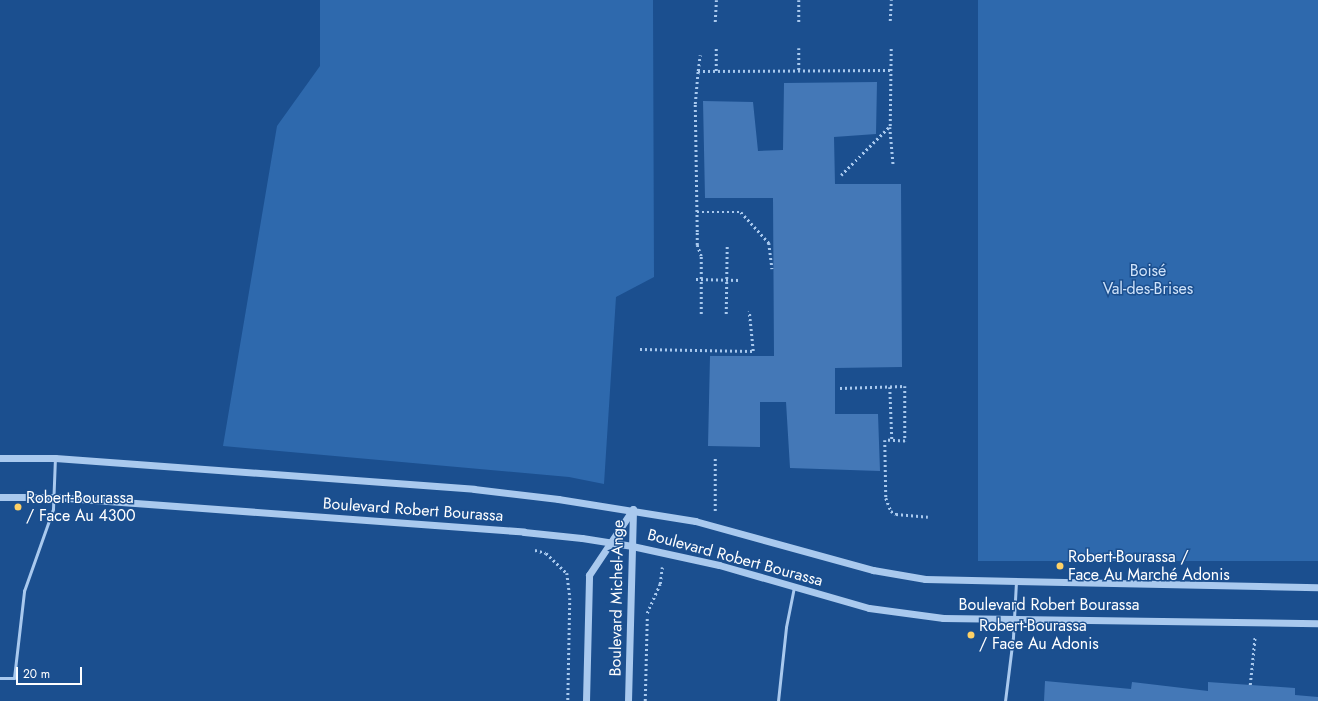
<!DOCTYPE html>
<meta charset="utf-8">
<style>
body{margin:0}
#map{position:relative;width:1318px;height:701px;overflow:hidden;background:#1b4f8f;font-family:Jost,sans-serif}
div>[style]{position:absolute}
.green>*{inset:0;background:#2e69ad;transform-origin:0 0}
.building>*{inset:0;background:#4478b7}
.path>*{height:2.5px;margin-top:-1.25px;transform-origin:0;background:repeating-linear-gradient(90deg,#a9c9ee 0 2px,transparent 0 5px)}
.service>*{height:3px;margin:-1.5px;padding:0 1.5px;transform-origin:1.5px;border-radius:1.5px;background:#a9c9ee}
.tertiary>*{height:7px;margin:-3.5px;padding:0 3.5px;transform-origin:3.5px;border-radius:3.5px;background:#a9c9ee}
.dots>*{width:11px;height:11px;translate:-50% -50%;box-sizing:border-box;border:2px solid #1b4f8f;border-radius:50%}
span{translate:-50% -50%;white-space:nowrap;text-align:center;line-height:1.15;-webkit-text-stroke:3px #1b4f8f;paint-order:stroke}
.park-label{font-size:16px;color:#cfe3fa}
.poi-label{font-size:16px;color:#fff}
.left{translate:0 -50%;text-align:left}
.street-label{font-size:16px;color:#fff}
.scale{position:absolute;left:16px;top:667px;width:66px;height:18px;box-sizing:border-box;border:2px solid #fff;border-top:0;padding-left:5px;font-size:12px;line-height:14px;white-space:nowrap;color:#fff;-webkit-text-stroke:3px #1b4f8f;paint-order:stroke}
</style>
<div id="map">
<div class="green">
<div style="clip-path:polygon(320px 0,653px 0,654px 277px,616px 297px,604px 484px,569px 477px,223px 446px,277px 126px,320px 66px)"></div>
<div style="left:978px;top:0;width:340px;height:561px"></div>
</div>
<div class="building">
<div style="clip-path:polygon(877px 82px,876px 134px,834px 137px,835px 184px,901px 184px,902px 367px,835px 368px,835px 414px,878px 414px,880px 471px,790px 468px,786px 402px,760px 402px,760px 447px,708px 446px,710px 356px,774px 356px,773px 198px,705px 198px,703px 101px,753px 102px,758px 151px,783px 150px,784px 83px)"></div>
<div style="clip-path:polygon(1045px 681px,1131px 689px,1132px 682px,1208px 691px,1208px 682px,1295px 688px,1295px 695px,1318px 697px,1318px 701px,1044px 701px)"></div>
</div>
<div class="path">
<div style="left:799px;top:0;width:22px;rotate:90deg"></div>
<div style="left:890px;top:21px;width:21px;rotate:-87deg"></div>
<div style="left:715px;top:22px;width:22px;rotate:-87deg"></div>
<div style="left:799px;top:48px;width:22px;rotate:90deg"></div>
<div style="left:698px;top:71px;width:16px;rotate:-83deg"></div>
<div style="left:716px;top:71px;width:23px;rotate:-90deg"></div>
<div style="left:890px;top:127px;width:37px;rotate:85deg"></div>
<div style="left:841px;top:175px;width:69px;rotate:-45deg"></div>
<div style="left:890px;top:126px;width:79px;rotate:-89.3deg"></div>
<div style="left:697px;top:212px;width:44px"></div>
<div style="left:741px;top:212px;width:42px;rotate:47.9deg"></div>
<div style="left:769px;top:243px;width:26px;rotate:83deg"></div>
<div style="left:696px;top:279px;width:44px;rotate:1.3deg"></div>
<div style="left:701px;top:314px;width:58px;rotate:-90deg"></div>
<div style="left:701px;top:256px;width:12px;rotate:-110deg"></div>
<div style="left:697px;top:245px;width:13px;rotate:-90deg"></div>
<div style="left:697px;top:232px;width:128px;rotate:-90.9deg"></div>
<div style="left:695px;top:104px;width:33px;rotate:-85deg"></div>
<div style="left:698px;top:71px;width:193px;rotate:-0.3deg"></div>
<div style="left:726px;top:314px;width:69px;rotate:-89.2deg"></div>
<div style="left:640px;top:349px;width:113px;rotate:1deg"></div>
<div style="left:753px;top:351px;width:40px;rotate:-95.7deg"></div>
<div style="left:890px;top:387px;width:53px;rotate:87.8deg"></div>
<div style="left:840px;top:388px;width:65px;rotate:-1.8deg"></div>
<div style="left:905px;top:386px;width:55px;rotate:90deg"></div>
<div style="left:905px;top:441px;width:20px;rotate:-177deg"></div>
<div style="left:885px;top:440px;width:58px;rotate:89deg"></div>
<div style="left:886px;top:498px;width:14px;rotate:69deg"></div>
<div style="left:891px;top:511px;width:6px;rotate:31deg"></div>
<div style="left:896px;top:514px;width:32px;rotate:5deg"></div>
<div style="left:715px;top:511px;width:53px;rotate:-90deg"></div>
<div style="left:535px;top:550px;width:11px;rotate:15deg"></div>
<div style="left:546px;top:553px;width:29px;rotate:44deg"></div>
<div style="left:567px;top:573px;width:25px;rotate:83deg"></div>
<div style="left:570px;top:598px;width:103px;rotate:91.1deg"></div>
<div style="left:647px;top:613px;width:32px;rotate:-66deg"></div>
<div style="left:660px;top:584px;width:17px;rotate:-83deg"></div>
<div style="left:1250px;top:685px;width:49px;rotate:-84.2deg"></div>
<div style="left:645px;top:701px;width:83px;rotate:-88.6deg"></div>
</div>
<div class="service">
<div style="left:0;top:678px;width:14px"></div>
<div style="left:14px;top:678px;width:88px;rotate:-83.4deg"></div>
<div style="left:24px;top:591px;width:87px;rotate:-70.5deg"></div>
<div style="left:53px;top:509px;width:51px;rotate:-87.8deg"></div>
<div style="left:778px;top:701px;width:74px;rotate:-83.8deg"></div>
<div style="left:786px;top:627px;width:41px;rotate:-78.7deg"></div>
<div style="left:1005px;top:701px;width:64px;rotate:-82.9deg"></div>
<div style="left:1013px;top:637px;width:55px;rotate:-86.9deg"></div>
</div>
<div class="tertiary">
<div style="left:0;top:458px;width:55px"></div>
<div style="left:55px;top:458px;width:420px;rotate:4.2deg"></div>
<div style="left:474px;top:489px;width:85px;rotate:6.8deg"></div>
<div style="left:558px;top:499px;width:139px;rotate:9.1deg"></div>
<div style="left:695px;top:521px;width:185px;rotate:15.4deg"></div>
<div style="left:873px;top:570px;width:53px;rotate:9.8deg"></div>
<div style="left:925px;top:579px;width:393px;rotate:1.2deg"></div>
<div style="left:0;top:497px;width:53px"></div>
<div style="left:53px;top:497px;width:472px;rotate:4.2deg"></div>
<div style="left:524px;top:532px;width:58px;rotate:5.9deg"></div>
<div style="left:582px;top:538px;width:51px;rotate:9.1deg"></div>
<div style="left:632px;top:546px;width:89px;rotate:12.3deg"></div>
<div style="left:719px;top:565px;width:156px;rotate:16deg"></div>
<div style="left:869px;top:608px;width:75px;rotate:7.7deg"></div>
<div style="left:943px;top:618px;width:375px;rotate:0.8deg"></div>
<div style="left:586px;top:701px;width:126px;rotate:-88.6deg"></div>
<div style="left:589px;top:575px;width:79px;rotate:-56.3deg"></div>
<div style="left:628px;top:701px;width:192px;rotate:-88.5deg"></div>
</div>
<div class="dots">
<div style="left:18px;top:507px;background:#ffd166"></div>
<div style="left:1060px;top:566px;background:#ffd166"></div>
<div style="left:971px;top:635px;background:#ffd166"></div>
</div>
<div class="park-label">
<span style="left:1148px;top:280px">Boisé<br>Val-des-Brises</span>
</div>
<div class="poi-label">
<span class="left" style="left:26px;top:507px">Robert-Bourassa<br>/ Face Au 4300</span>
<span class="left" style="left:1068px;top:566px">Robert-Bourassa /<br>Face Au Marché Adonis</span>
<span class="left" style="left:979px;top:635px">Robert-Bourassa<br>/ Face Au Adonis</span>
</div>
<div class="street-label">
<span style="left:413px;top:510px;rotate:4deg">Boulevard Robert Bourassa</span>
<span style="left:735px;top:558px;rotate:15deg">Boulevard Robert Bourassa</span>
<span style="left:617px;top:598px;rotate:-89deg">Boulevard Michel-Ange</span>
<span style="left:1049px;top:605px">Boulevard Robert Bourassa</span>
</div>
<div class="scale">20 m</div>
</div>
